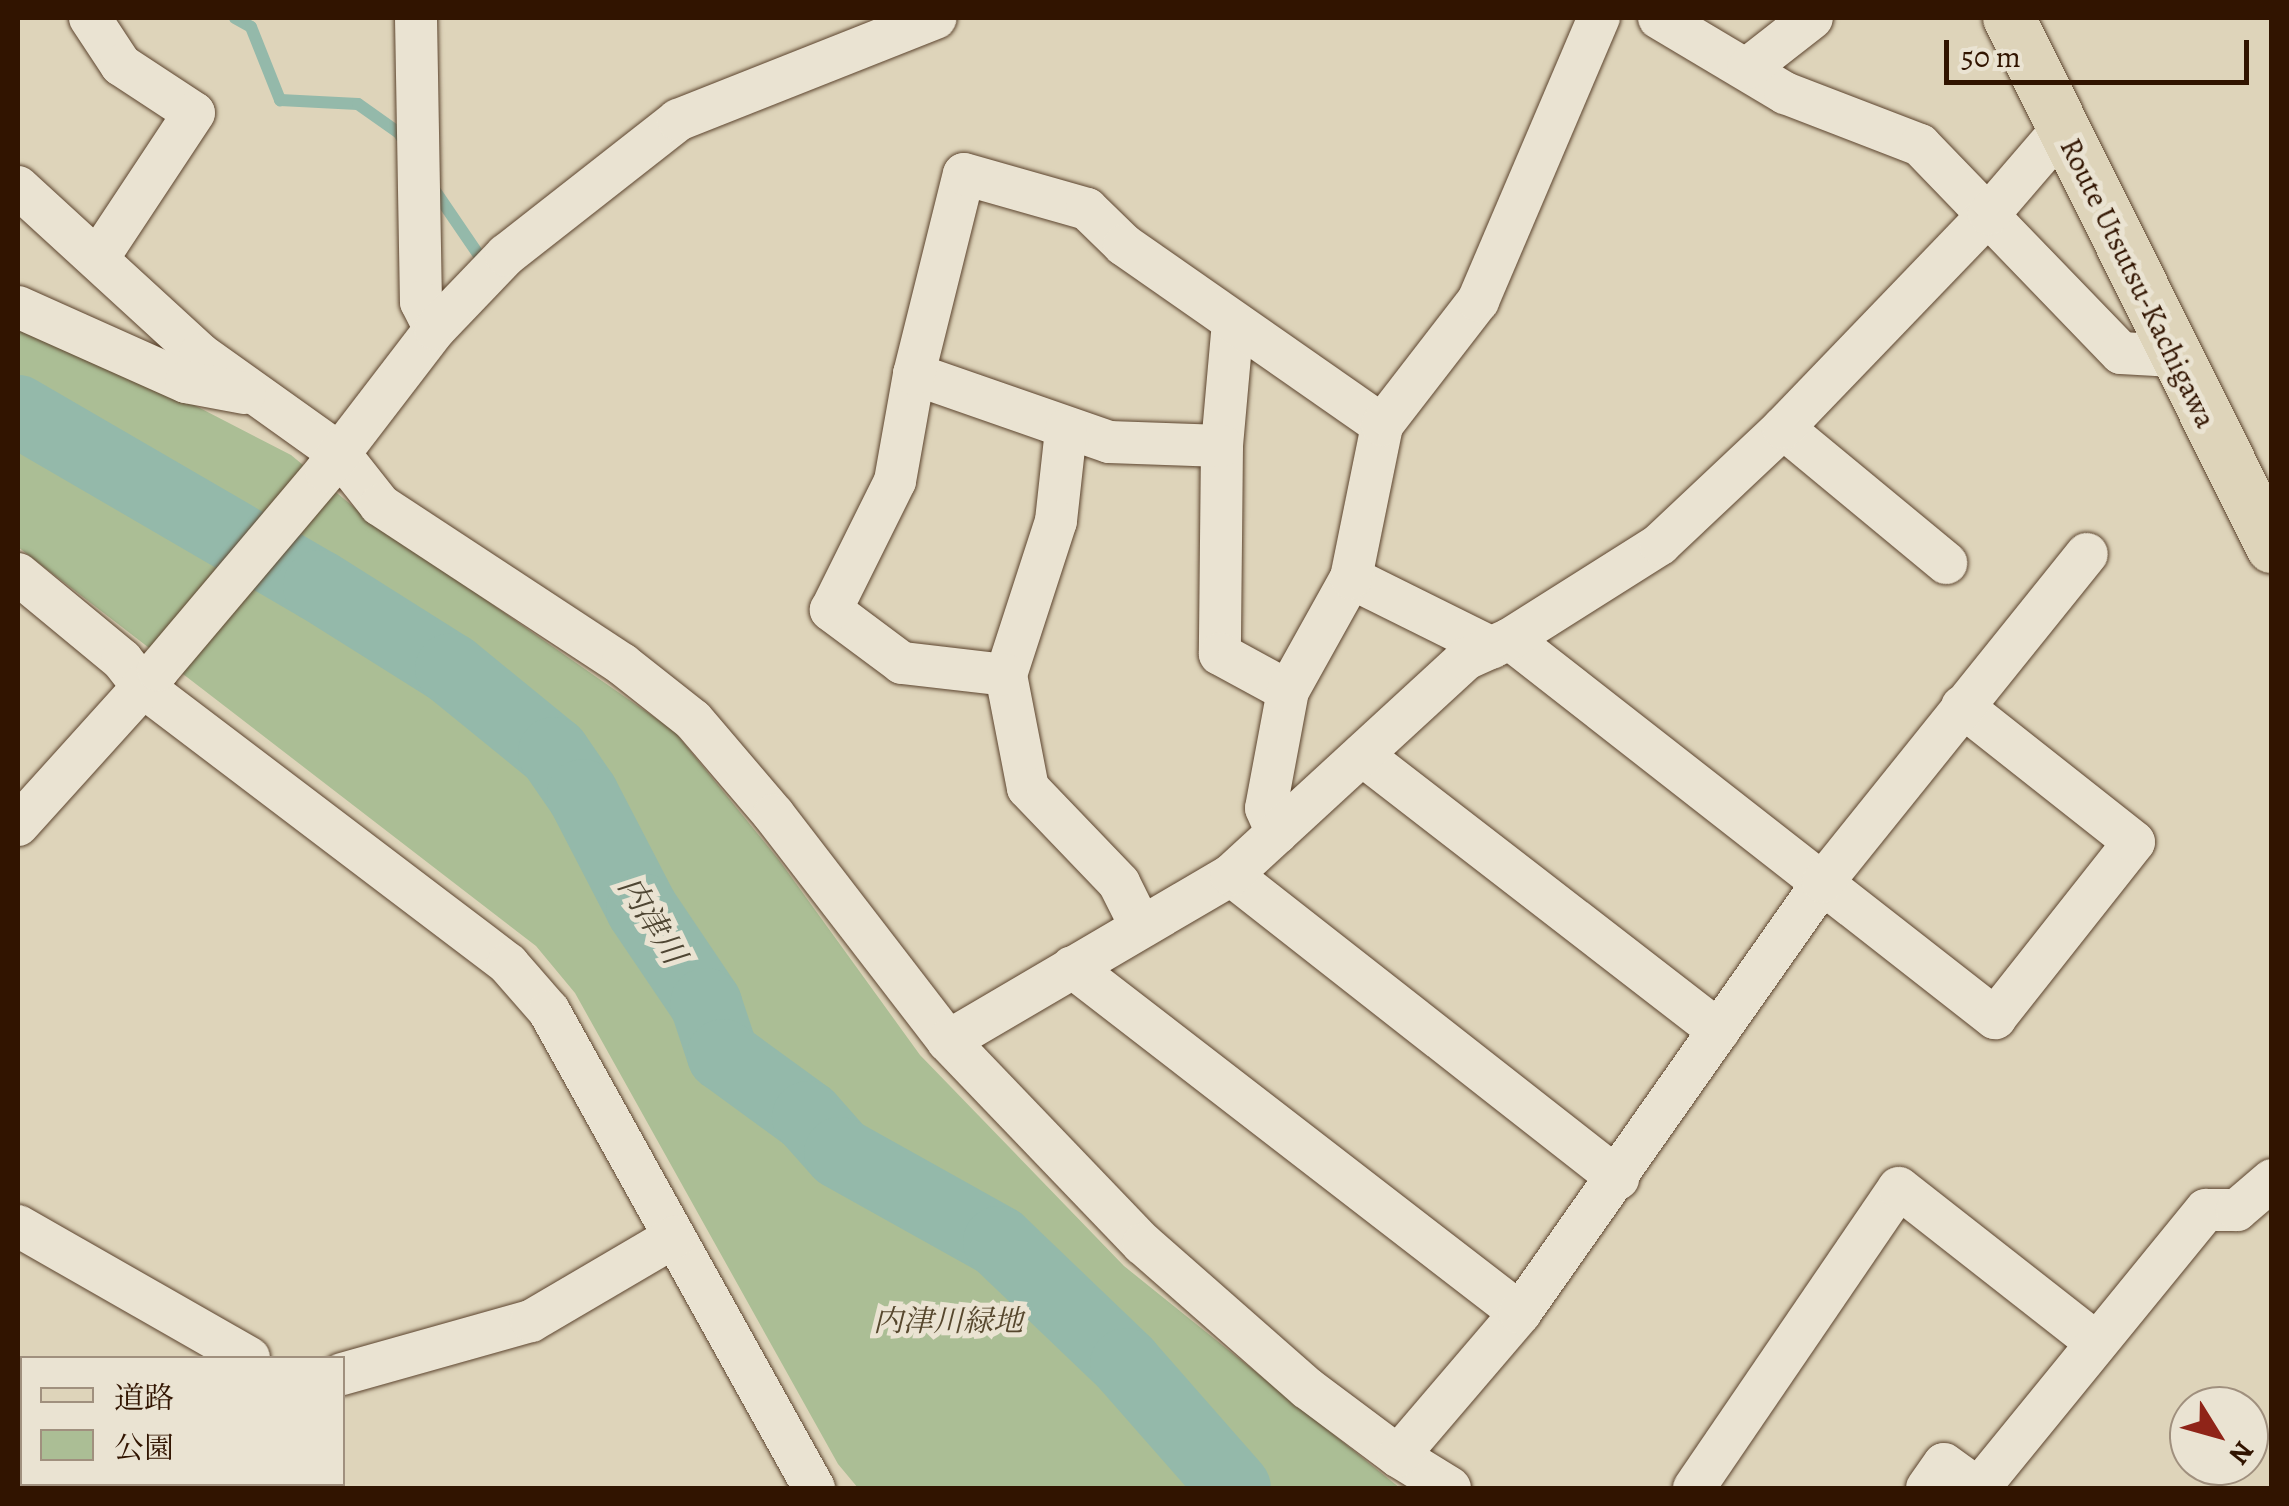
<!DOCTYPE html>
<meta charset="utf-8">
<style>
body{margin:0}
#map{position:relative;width:2289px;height:1506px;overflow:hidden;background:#ded4ba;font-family:Alegreya,"Noto Serif JP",serif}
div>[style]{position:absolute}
.green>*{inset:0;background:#abbe95}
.stream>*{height:12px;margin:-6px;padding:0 6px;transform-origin:6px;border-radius:6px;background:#94b9aa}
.river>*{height:72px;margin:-36px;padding:0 36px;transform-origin:36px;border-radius:36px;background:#94b9aa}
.roads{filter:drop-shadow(0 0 2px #5c442e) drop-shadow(0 0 2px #5c442e)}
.minor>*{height:42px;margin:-21px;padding:0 21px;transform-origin:21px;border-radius:21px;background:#eae3d2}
.major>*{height:52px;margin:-26px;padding:0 26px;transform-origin:26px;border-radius:26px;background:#ded4ba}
span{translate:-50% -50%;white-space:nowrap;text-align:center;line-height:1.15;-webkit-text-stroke:10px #eae3d2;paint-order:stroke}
.street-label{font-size:30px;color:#311400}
.park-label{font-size:30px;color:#56472d;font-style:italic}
.water-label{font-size:32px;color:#4f4633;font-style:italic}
.frame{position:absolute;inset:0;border:20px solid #311400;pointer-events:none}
.legend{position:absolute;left:20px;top:1356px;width:325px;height:130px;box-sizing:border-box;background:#eae3d2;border:2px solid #a0907e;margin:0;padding:12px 18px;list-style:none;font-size:30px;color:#311400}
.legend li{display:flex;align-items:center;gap:20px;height:50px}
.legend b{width:50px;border:2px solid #a0907e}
.north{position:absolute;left:2169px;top:1386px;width:100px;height:100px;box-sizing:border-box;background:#eae3d2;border:2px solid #a0907e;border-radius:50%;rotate:127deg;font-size:28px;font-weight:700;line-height:40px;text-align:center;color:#311400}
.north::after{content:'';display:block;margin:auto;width:35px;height:45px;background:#8f2418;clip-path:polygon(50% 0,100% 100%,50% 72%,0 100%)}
.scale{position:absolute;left:1944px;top:40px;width:305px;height:45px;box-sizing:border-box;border:5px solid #311400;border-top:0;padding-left:12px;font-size:30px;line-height:35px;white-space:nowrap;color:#311400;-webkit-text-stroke:8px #eae3d2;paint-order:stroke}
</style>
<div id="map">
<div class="green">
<div style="clip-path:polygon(18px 314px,291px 455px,361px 513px,674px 731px,779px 860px,920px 1055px,1124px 1266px,1400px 1488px,858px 1488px,838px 1464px,575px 993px,536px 946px,18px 547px)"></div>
</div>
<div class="stream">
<div style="left:235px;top:18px;width:18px;rotate:29deg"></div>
<div style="left:251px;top:27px;width:79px;rotate:68.3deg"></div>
<div style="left:280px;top:100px;width:78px;rotate:2.9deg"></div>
<div style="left:358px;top:104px;width:50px;rotate:35.3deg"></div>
<div style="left:399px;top:133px;width:12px;rotate:59deg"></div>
<div style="left:431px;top:185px;width:83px;rotate:55.7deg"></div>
</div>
<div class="river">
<div style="left:18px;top:411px;width:348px;rotate:30.2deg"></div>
<div style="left:319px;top:586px;width:156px;rotate:32.2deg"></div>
<div style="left:451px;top:669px;width:133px;rotate:39.2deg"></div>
<div style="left:554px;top:753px;width:51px;rotate:55.4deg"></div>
<div style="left:583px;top:795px;width:128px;rotate:62.6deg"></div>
<div style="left:642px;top:909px;width:115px;rotate:56deg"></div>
<div style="left:706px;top:1004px;width:54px;rotate:71.6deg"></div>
<div style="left:723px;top:1055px;width:105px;rotate:36.1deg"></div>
<div style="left:808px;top:1117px;width:48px;rotate:48.4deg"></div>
<div style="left:840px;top:1153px;width:182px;rotate:29.2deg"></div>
<div style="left:999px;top:1242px;width:176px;rotate:43.8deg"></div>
<div style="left:1126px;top:1364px;width:165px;rotate:48.7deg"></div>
</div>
<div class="roads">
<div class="minor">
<div style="left:90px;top:18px;width:56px;rotate:56.6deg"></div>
<div style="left:121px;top:65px;width:87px;rotate:33.3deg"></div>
<div style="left:194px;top:113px;width:174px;rotate:123.5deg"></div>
<div style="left:416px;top:18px;width:284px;rotate:89deg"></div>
<div style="left:421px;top:302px;width:30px;rotate:63deg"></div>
<div style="left:1659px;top:18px;width:147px;rotate:30.8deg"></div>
<div style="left:1785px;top:93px;width:145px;rotate:21.1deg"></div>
<div style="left:1920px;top:145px;width:289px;rotate:46deg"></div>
<div style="left:2121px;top:353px;width:53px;rotate:3.2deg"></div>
<div style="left:1748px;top:68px;width:81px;rotate:-38deg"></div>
<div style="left:18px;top:187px;width:247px;rotate:42.5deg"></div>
<div style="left:200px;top:354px;width:171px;rotate:35.5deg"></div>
<div style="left:339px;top:453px;width:66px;rotate:51.7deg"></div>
<div style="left:380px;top:505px;width:290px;rotate:33.3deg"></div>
<div style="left:622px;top:664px;width:90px;rotate:38.3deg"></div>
<div style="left:693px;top:720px;width:125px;rotate:49.5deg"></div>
<div style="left:774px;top:815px;width:285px;rotate:52.4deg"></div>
<div style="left:948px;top:1041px;width:281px;rotate:46.2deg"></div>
<div style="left:1143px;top:1244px;width:218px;rotate:41.3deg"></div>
<div style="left:1307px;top:1388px;width:114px;rotate:36.8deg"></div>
<div style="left:1398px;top:1456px;width:61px;rotate:31.6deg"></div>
<div style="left:18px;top:307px;width:184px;rotate:24.1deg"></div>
<div style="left:186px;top:382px;width:60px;rotate:10.6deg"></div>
<div style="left:1233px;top:322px;width:124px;rotate:95.1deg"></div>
<div style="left:1222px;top:446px;width:208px;rotate:90.6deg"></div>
<div style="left:1220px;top:654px;width:77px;rotate:28.6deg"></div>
<div style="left:914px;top:374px;width:207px;rotate:19.2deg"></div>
<div style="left:1109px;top:442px;width:113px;rotate:2deg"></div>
<div style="left:1783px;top:428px;width:212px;rotate:39.6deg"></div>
<div style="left:1066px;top:430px;width:92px;rotate:96.3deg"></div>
<div style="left:1056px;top:521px;width:162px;rotate:108deg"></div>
<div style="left:1006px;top:675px;width:115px;rotate:79deg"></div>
<div style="left:1028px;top:788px;width:132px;rotate:46.2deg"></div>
<div style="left:1119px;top:883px;width:49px;rotate:63.4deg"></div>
<div style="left:18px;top:574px;width:135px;rotate:39.6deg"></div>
<div style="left:122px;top:660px;width:33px;rotate:52deg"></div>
<div style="left:142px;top:686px;width:460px;rotate:37.2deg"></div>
<div style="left:508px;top:964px;width:62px;rotate:48.9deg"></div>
<div style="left:549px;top:1011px;width:546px;rotate:60.95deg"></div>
<div style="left:1351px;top:578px;width:157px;rotate:26.4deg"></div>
<div style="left:1510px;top:639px;width:616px;rotate:38.01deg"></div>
<div style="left:1995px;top:1018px;width:224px;rotate:-51.7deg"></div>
<div style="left:2134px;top:842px;width:219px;rotate:-141.7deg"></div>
<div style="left:1006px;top:675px;width:105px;rotate:-173.4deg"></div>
<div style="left:902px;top:663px;width:89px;rotate:-143.3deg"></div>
<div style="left:831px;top:610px;width:144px;rotate:-63.6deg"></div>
<div style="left:895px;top:481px;width:109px;rotate:-79.9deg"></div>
<div style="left:914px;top:374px;width:206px;rotate:-76deg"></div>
<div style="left:964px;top:174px;width:128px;rotate:15.9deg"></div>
<div style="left:1087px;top:209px;width:52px;rotate:44.2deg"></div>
<div style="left:1124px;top:245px;width:315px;rotate:34.9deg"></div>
<div style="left:1362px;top:755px;width:451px;rotate:37.7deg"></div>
<div style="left:18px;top:825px;width:209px;rotate:-47.9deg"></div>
<div style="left:158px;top:670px;width:260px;rotate:-49.8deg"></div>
<div style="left:326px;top:471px;width:179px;rotate:-52.5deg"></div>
<div style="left:435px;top:329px;width:103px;rotate:-46.2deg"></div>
<div style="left:506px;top:255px;width:219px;rotate:-38.1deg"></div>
<div style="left:678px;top:120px;width:277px;rotate:-21.6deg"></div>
<div style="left:1277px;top:833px;width:27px;rotate:-114deg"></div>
<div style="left:1266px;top:808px;width:119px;rotate:-79.4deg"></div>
<div style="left:1288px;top:691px;width:129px;rotate:-60.9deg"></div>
<div style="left:1351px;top:578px;width:156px;rotate:-78.5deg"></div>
<div style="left:1382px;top:425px;width:157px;rotate:-52.3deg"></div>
<div style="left:1478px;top:301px;width:308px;rotate:-66.9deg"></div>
<div style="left:1231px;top:875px;width:492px;rotate:38.1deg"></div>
<div style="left:1072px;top:967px;width:566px;rotate:37.68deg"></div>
<div style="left:948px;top:1041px;width:328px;rotate:-30.4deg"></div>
<div style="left:1231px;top:875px;width:319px;rotate:-42.6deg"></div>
<div style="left:1466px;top:659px;width:48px;rotate:-24.4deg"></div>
<div style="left:1510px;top:639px;width:178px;rotate:-32.3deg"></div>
<div style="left:1660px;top:544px;width:169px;rotate:-43.3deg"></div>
<div style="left:1783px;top:428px;width:297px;rotate:-46.1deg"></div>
<div style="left:1989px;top:214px;width:112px;rotate:-49.3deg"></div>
<div style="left:18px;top:1226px;width:266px;rotate:29.7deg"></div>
<div style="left:342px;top:1374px;width:196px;rotate:-15.7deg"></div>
<div style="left:531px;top:1321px;width:166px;rotate:-30.4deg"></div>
<div style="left:1398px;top:1456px;width:188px;rotate:-49.5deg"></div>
<div style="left:1520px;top:1313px;width:527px;rotate:-54.89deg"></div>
<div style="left:1823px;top:882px;width:421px;rotate:-51.2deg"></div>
<div style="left:1694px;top:1488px;width:363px;rotate:-55.7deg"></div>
<div style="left:1899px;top:1188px;width:251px;rotate:38.1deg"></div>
<div style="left:1927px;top:1488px;width:29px;rotate:-55deg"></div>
<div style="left:1944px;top:1464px;width:41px;rotate:36deg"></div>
<div style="left:1979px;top:1488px;width:359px;rotate:-50.8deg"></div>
<div style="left:2206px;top:1210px;width:31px"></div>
<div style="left:2237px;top:1210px;width:46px;rotate:-40.6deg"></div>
</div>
<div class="major">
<div style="left:2009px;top:18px;width:591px;rotate:63.57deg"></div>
</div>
</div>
<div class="street-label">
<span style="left:2138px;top:283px;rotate:64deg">Route Utsutsu-Kachigawa</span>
</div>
<div class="park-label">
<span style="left:948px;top:1321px">内津川緑地</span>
</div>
<div class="water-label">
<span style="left:652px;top:920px;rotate:58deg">内津川</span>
</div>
<div class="frame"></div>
<ul class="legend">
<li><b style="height:12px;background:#ded4ba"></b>道路</li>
<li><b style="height:28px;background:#abbe95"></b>公園</li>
</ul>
<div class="north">N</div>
<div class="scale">50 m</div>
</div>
